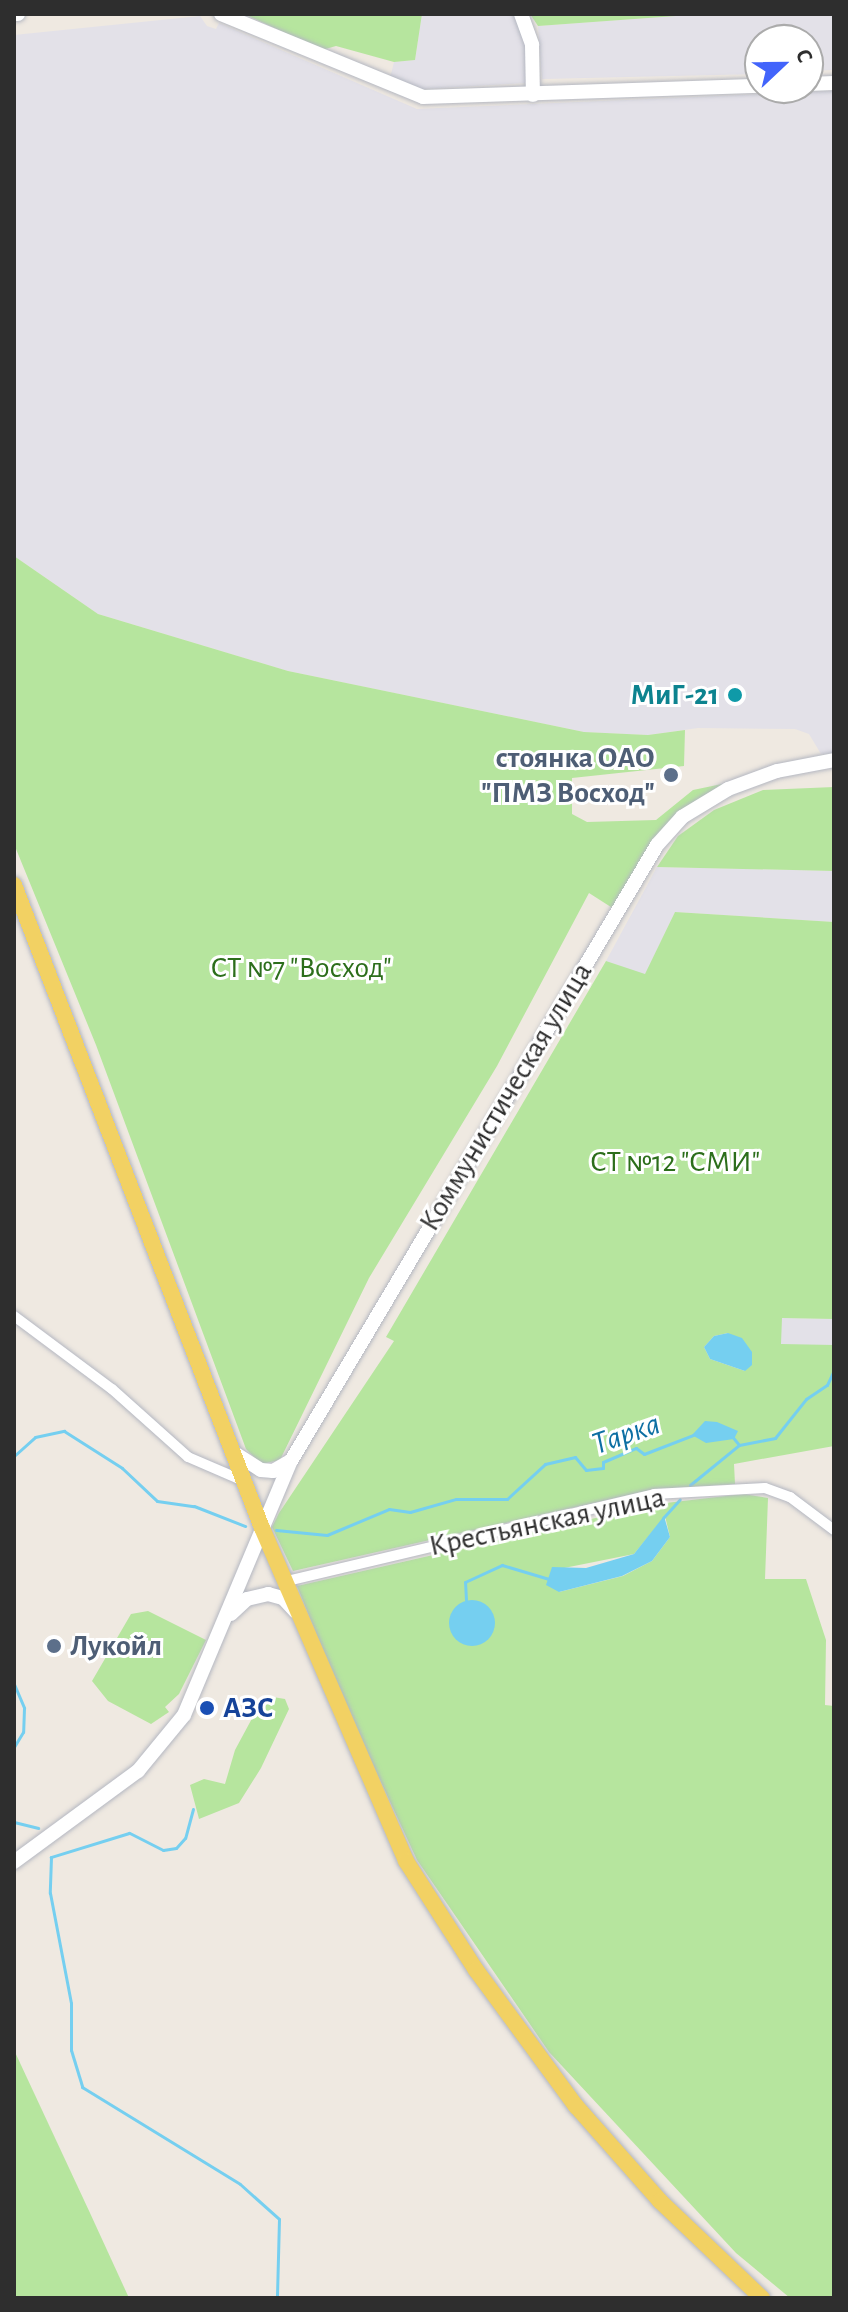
<!DOCTYPE html>
<meta charset="utf-8">
<style>
body{margin:0}
#map{position:relative;width:848px;height:2312px;overflow:hidden;background:#efe9e1;font-family:"Alegreya Sans",sans-serif}
div>[style]{position:absolute}
.industrial>*{inset:0;background:#e3e1e8;transform-origin:0 0}
.green>*{inset:0;background:#b6e59e}
.water>*{inset:0;background:#75cff0}
.round{border-radius:50%}
.stream>*{height:3px;margin:-1.5px;padding:0 1.5px;transform-origin:1.5px;border-radius:1.5px;background:#75cff0}
.roads{filter:drop-shadow(0 0 2px #b4b7c1) drop-shadow(0 0 2px #b4b7c1)}
.street>*{height:10px;margin:-5px;padding:0 5px;transform-origin:5px;border-radius:5px;background:#fff}
.secondary>*{height:14px;margin:-7px;padding:0 7px;transform-origin:7px;border-radius:7px;background:#fff}
.primary>*{height:16px;margin:-8px;padding:0 8px;transform-origin:8px;border-radius:8px;background:#f2d163}
.dots>*{width:22px;height:22px;translate:-50% -50%;box-sizing:border-box;border:4px solid #fff;border-radius:50%}
span{translate:-50% -50%;white-space:nowrap;text-align:center;line-height:1.15;-webkit-text-stroke:6px #fff;paint-order:stroke}
.culture-label{font-size:30px;color:#0d838f;font-weight:700}
.right{translate:-100% -50%;text-align:right}
.service-label{font-size:30px;color:#4e5e75;font-weight:700}
.left{translate:0 -50%;text-align:left}
.park-label{font-size:30px;color:#2c6e1b}
.street-label{font-size:30px;color:#2e2e2e}
.transit-label{font-size:30px;color:#164399;font-weight:700}
.water-label{font-size:32px;color:#0d6fa3;font-style:italic}
.frame{position:absolute;inset:0;border:16px solid #2e2e2e;pointer-events:none}
.north{position:absolute;left:744px;top:24px;width:80px;height:80px;box-sizing:border-box;background:#fff;border:2px solid #ababab;border-radius:50%;rotate:68deg;font-size:22px;font-weight:700;line-height:32px;text-align:center;color:#2e2e2e}
.north::after{content:'';display:block;margin:auto;width:28px;height:36px;background:#4264fb;clip-path:polygon(50% 0,100% 100%,50% 72%,0 100%)}
</style>
<div id="map">
<div class="industrial">
<div style="clip-path:polygon(422px 14px,516px 14px,527px 47px,527px 83px,423px 89px,390px 78px,394px 62px,415px 60px)"></div>
<div style="clip-path:polygon(703px 14px,834px 14px,834px 70px,808px 71px,808px 40px,760px 40px,760px 74px,542px 79px,538px 26px)"></div>
<div style="clip-path:polygon(200px 16px,207px 26px,216px 29px,219px 23px,417px 109px,834px 91px,834px 753px,821px 754px,809px 734px,795px 729px,698px 728px,648px 735px,584px 732px,288px 671px,98px 614px,14px 556px,14px 35px)"></div>
<div style="clip-path:polygon(657px 867px,834px 871px,834px 922px,675px 912px,645px 975px,606px 961px)"></div>
<div style="left:781px;top:1318px;width:53px;height:27px;rotate:1deg"></div>
</div>
<div class="green">
<div style="clip-path:polygon(244px 14px,422px 14px,415px 60px,394px 62px,336px 46px,322px 50px)"></div>
<div style="clip-path:polygon(530px 14px,703px 14px,538px 26px)"></div>
<div style="clip-path:polygon(14px 556px,98px 614px,288px 671px,584px 732px,648px 735px,685px 730px,684px 766px,572px 778px,572px 814px,587px 822px,656px 820px,693px 790px,722px 784px,682px 812px,614px 909px,589px 893px,497px 1066px,369px 1278px,280px 1460px,261px 1464px,246px 1449px,96px 1045px,14px 844px)"></div>
<div style="clip-path:polygon(834px 787px,834px 871px,657px 867px,678px 836px,714px 810px,763px 790px)"></div>
<div style="clip-path:polygon(evenodd,675px 912px,834px 922px,834px 1319px,782px 1318px,781px 1344px,834px 1345px,834px 1446px,734px 1464px,735px 1484px,651px 1490px,293px 1571px,272px 1527px,279px 1513px,394px 1341px,386px 1337px,606px 961px,645px 974px,675px 912px,728px 1333px,745px 1371px,710px 1359px,704px 1347px,714px 1336px,728px 1333px)"></div>
<div style="clip-path:polygon(evenodd,743px 1494px,768px 1498px,765px 1579px,806px 1579px,826px 1640px,825px 1705px,834px 1706px,834px 2298px,790px 2298px,736px 2253px,549px 2052px,417px 1860px,343px 1700px,297px 1586px,657px 1504px,743px 1494px,665px 1516px,670px 1537px,652px 1561px,623px 1576px,559px 1592px,559px 1569px,634px 1554px,665px 1516px)"></div>
<div style="clip-path:polygon(148px 1611px,206px 1640px,179px 1694px,165px 1707px,169px 1712px,151px 1724px,108px 1701px,92px 1681px,131px 1614px)"></div>
<div style="clip-path:polygon(273px 1697px,285px 1699px,289px 1709px,261px 1768px,239px 1803px,199px 1819px,190px 1785px,204px 1779px,225px 1784px,235px 1750px,256px 1711px,262px 1700px)"></div>
<div style="clip-path:polygon(14px 2050px,90px 2213px,129px 2298px,14px 2298px)"></div>
</div>
<div class="water">
<div style="clip-path:polygon(728px 1333px,742px 1338px,752px 1352px,752px 1365px,745px 1371px,710px 1359px,704px 1347px,714px 1336px)"></div>
<div style="clip-path:polygon(705px 1421px,717px 1422px,738px 1431px,734px 1439px,706px 1443px,692px 1435px)"></div>
<div style="clip-path:polygon(664px 1516px,670px 1537px,652px 1561px,622px 1576px,559px 1592px,546px 1585px,552px 1567px,586px 1568px,634px 1554px)"></div>
<div class="round" style="left:449px;top:1600px;width:46px;height:46px"></div>
</div>
<div class="stream">
<div style="left:731px;top:1435px;width:13px;rotate:51deg"></div>
<div style="left:739px;top:1445px;width:37px;rotate:-11deg"></div>
<div style="left:775px;top:1438px;width:50px;rotate:-51.5deg"></div>
<div style="left:806px;top:1399px;width:25px;rotate:-34deg"></div>
<div style="left:827px;top:1385px;width:17px;rotate:-65deg"></div>
<div style="left:14px;top:1456px;width:28px;rotate:-42deg"></div>
<div style="left:35px;top:1437px;width:30px;rotate:-12deg"></div>
<div style="left:64px;top:1431px;width:69px;rotate:32.5deg"></div>
<div style="left:122px;top:1468px;width:48px;rotate:43.3deg"></div>
<div style="left:157px;top:1501px;width:37px;rotate:8deg"></div>
<div style="left:194px;top:1506px;width:55px;rotate:21.4deg"></div>
<div style="left:690px;top:1485px;width:63px;rotate:-39.2deg"></div>
<div style="left:663px;top:1518px;width:25px;rotate:-48deg"></div>
<div style="left:276px;top:1530px;width:51px;rotate:5.6deg"></div>
<div style="left:327px;top:1535px;width:67px;rotate:-22.8deg"></div>
<div style="left:389px;top:1509px;width:21px;rotate:8deg"></div>
<div style="left:410px;top:1512px;width:48px;rotate:-15.8deg"></div>
<div style="left:456px;top:1499px;width:51px"></div>
<div style="left:507px;top:1499px;width:52px;rotate:-42.6deg"></div>
<div style="left:545px;top:1464px;width:31px;rotate:-13deg"></div>
<div style="left:575px;top:1457px;width:17px;rotate:50deg"></div>
<div style="left:586px;top:1470px;width:17px;rotate:-7deg"></div>
<div style="left:603px;top:1468px;width:6px;rotate:-90deg"></div>
<div style="left:603px;top:1462px;width:36px;rotate:-23deg"></div>
<div style="left:636px;top:1448px;width:10px;rotate:37deg"></div>
<div style="left:644px;top:1454px;width:53px;rotate:-21.2deg"></div>
<div style="left:466px;top:1600px;width:18px;rotate:-93deg"></div>
<div style="left:465px;top:1582px;width:41px;rotate:-24.7deg"></div>
<div style="left:502px;top:1565px;width:49px;rotate:16.6deg"></div>
<div style="left:14px;top:1684px;width:26px;rotate:67deg"></div>
<div style="left:24px;top:1708px;width:24px;rotate:92deg"></div>
<div style="left:23px;top:1732px;width:17px;rotate:121deg"></div>
<div style="left:193px;top:1809px;width:30px;rotate:105deg"></div>
<div style="left:185px;top:1838px;width:13px;rotate:132deg"></div>
<div style="left:176px;top:1848px;width:13px;rotate:171deg"></div>
<div style="left:163px;top:1850px;width:38px;rotate:-153deg"></div>
<div style="left:129px;top:1833px;width:82px;rotate:162.9deg"></div>
<div style="left:51px;top:1857px;width:36px;rotate:92deg"></div>
<div style="left:50px;top:1893px;width:112px;rotate:79.2deg"></div>
<div style="left:71px;top:2003px;width:47px;rotate:90deg"></div>
<div style="left:71px;top:2050px;width:39px;rotate:73deg"></div>
<div style="left:82px;top:2087px;width:185px;rotate:31.5deg"></div>
<div style="left:240px;top:2184px;width:52px;rotate:41.9deg"></div>
<div style="left:279px;top:2219px;width:79px;rotate:91.5deg"></div>
<div style="left:14px;top:1822px;width:25px;rotate:14deg"></div>
</div>
<div class="roads">
<div class="street">
<div style="left:14px;top:1316px;width:122px;rotate:36.7deg"></div>
<div style="left:112px;top:1389px;width:102px;rotate:41.8deg"></div>
<div style="left:188px;top:1457px;width:61px;rotate:23.2deg"></div>
<div style="left:283px;top:1582px;width:381px;rotate:-13.3deg"></div>
<div style="left:654px;top:1494px;width:111px;rotate:-3.1deg"></div>
<div style="left:765px;top:1488px;width:27px;rotate:20deg"></div>
<div style="left:790px;top:1497px;width:55px;rotate:36.9deg"></div>
</div>
<div class="secondary">
<div style="left:14px;top:14px;width:4px"></div>
<div style="left:221px;top:14px;width:218px;rotate:22.3deg"></div>
<div style="left:423px;top:97px;width:337px;rotate:-1.9deg"></div>
<div style="left:521px;top:14px;width:33px;rotate:70deg"></div>
<div style="left:532px;top:45px;width:50px;rotate:88.9deg"></div>
<div style="left:808px;top:84px;width:26px;rotate:-2deg"></div>
<div style="left:233px;top:1452px;width:33px;rotate:33deg"></div>
<div style="left:261px;top:1470px;width:12px;rotate:5deg"></div>
<div style="left:273px;top:1471px;width:20px;rotate:-30deg"></div>
<div style="left:231px;top:1614px;width:22px;rotate:-43deg"></div>
<div style="left:247px;top:1599px;width:22px;rotate:-13deg"></div>
<div style="left:268px;top:1594px;width:16px;rotate:15deg"></div>
<div style="left:283px;top:1598px;width:19px;rotate:47deg"></div>
<div style="left:14px;top:1862px;width:154px;rotate:-36.3deg"></div>
<div style="left:138px;top:1771px;width:72px;rotate:-50.6deg"></div>
<div style="left:184px;top:1715px;width:276px;rotate:-67.2deg"></div>
<div style="left:291px;top:1461px;width:717px;rotate:-59.28deg"></div>
<div style="left:657px;top:845px;width:38px;rotate:-48deg"></div>
<div style="left:682px;top:817px;width:54px;rotate:-31.3deg"></div>
<div style="left:728px;top:789px;width:52px;rotate:-20.2deg"></div>
<div style="left:777px;top:771px;width:58px;rotate:-10.9deg"></div>
</div>
<div class="primary">
<div style="left:14px;top:885px;width:689px;rotate:68.91deg"></div>
<div style="left:262px;top:1528px;width:363px;rotate:66.6deg"></div>
<div style="left:406px;top:1861px;width:130px;rotate:57.3deg"></div>
<div style="left:476px;top:1970px;width:169px;rotate:53.7deg"></div>
<div style="left:576px;top:2106px;width:127px;rotate:48.5deg"></div>
<div style="left:660px;top:2201px;width:141px;rotate:43.6deg"></div>
</div>
</div>
<div class="dots">
<div style="left:735px;top:695px;background:#0f9aa8"></div>
<div style="left:671px;top:775px;background:#5c6f8a"></div>
<div style="left:54px;top:1646px;background:#5c6f8a"></div>
<div style="left:207px;top:1708px;background:#1a4fb4"></div>
</div>
<div class="culture-label">
<span class="right" style="left:719px;top:695px">МиГ-21</span>
</div>
<div class="service-label">
<span class="right" style="left:655px;top:775px">стоянка ОАО<br>"ПМЗ Восход"</span>
<span class="left" style="left:70px;top:1646px">Лукойл</span>
</div>
<div class="park-label">
<span style="left:301px;top:968px">СТ №7 "Восход"</span>
<span style="left:675px;top:1162px">СТ №12 "СМИ"</span>
</div>
<div class="street-label">
<span style="left:506px;top:1097px;rotate:-59deg">Коммунистическая улица</span>
<span style="left:547px;top:1522px;rotate:-12deg">Крестьянская улица</span>
</div>
<div class="transit-label">
<span class="left" style="left:223px;top:1708px">АЗС</span>
</div>
<div class="water-label">
<span style="left:626px;top:1434px;rotate:-19deg">Тарка</span>
</div>
<div class="frame"></div>
<div class="north">С</div>
</div>
